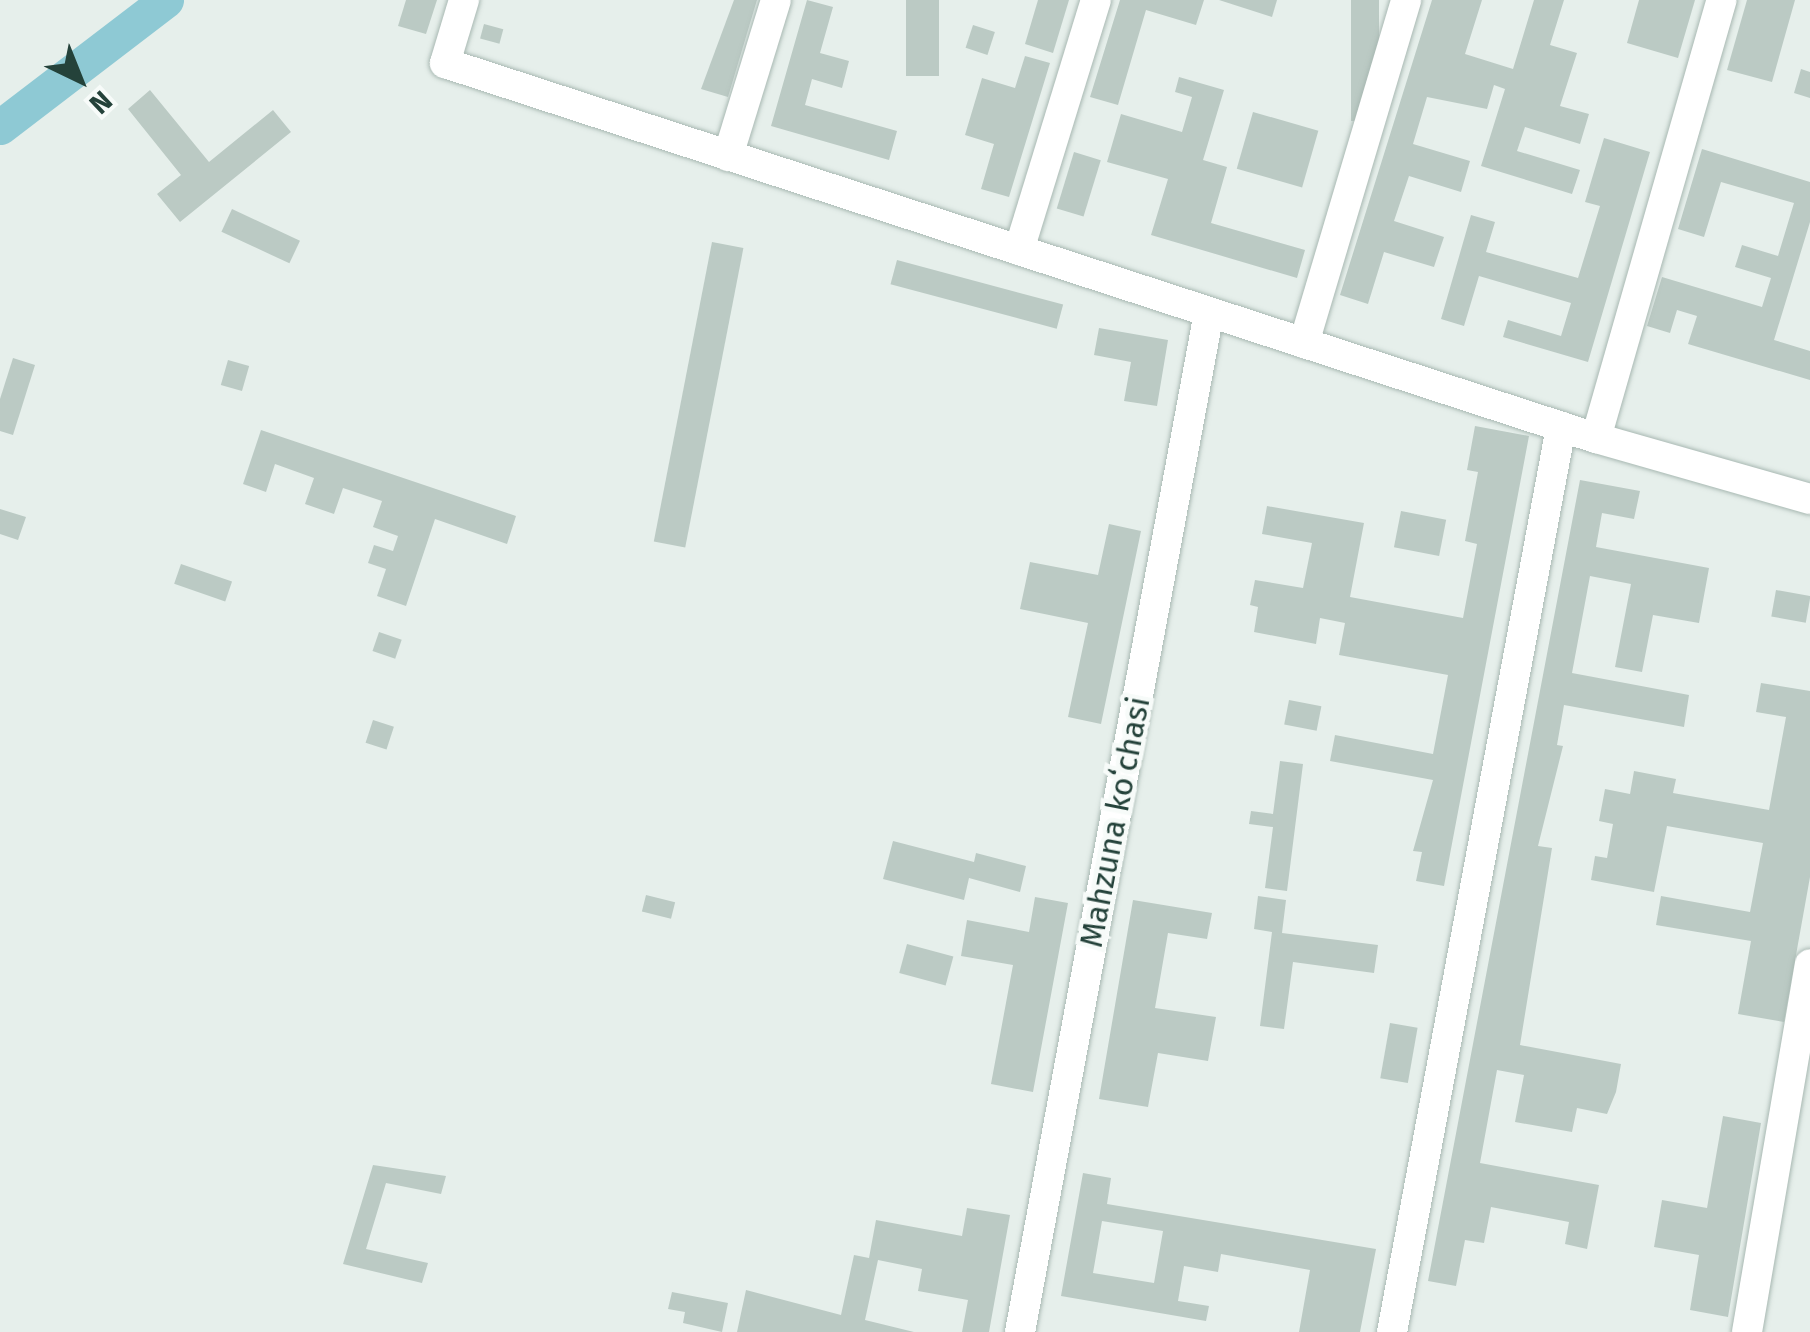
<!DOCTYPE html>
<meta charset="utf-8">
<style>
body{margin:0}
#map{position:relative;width:1810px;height:1332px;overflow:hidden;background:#e6efeb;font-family:"Fira Sans",sans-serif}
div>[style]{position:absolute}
.canal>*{height:35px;margin:-17.5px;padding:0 17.5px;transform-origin:17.5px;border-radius:17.5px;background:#8ec9d4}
.building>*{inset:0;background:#bbcac4;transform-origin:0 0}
.roads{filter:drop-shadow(0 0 2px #a8b8b2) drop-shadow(0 0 2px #a8b8b2)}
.minor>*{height:30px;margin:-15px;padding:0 15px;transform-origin:15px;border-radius:15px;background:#fff}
span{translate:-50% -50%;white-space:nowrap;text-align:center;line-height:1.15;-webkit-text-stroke:9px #f7fbf9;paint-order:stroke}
.street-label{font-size:32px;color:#24423a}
.north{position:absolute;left:30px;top:30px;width:100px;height:100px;-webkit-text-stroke:8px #f7fbf9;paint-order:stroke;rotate:137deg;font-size:28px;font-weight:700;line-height:40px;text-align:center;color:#24423a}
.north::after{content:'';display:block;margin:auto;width:35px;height:45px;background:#24423a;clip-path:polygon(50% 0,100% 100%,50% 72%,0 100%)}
</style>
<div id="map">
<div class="canal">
<div style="left:0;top:127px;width:209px;rotate:-37.4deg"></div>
</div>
<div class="building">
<div style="clip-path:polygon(406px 0,437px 0,426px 34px,398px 26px)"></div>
<div style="clip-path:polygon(734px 0,757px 0,728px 97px,701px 89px)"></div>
<div style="clip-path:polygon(807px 0,833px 7px,820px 53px,849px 61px,842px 88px,812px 79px,805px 105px,897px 131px,889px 160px,771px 126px)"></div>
<div style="left:906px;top:0;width:33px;height:76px"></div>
<div style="clip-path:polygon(1038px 0,1069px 0,1053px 53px,1025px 44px)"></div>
<div style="clip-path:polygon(1120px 0,1204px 0,1196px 25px,1146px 10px,1118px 105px,1090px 97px)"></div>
<div style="clip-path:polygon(1219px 0,1277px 0,1272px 17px)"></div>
<div style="left:1351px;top:0;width:28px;height:121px"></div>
<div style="clip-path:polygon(1432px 0,1482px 0,1465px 54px,1513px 69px,1534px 0,1564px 0,1550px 45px,1577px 53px,1560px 106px,1589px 114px,1580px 144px,1525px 127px,1517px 151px,1580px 170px,1572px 194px,1481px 166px,1505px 89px,1494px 85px,1487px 109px,1427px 97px,1413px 144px,1470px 161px,1461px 192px,1409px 176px,1394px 221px,1444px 237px,1434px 267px,1384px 252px,1368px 304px,1340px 295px)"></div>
<div style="clip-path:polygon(1639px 0,1695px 0,1678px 58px,1627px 43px)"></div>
<div style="clip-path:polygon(1747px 0,1795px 0,1772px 82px,1727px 70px)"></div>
<div style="left:484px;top:24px;width:20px;height:15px;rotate:15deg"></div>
<div style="left:973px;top:25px;width:23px;height:24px;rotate:18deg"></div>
<div style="clip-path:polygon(1025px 56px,1050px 63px,1009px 197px,981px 189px,994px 144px,965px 135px,982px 78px,1015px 88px)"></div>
<div style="clip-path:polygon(1801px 69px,1810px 72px,1810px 98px,1794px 93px)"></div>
<div style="clip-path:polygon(1179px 77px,1224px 90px,1203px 160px,1227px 167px,1211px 223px,1305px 250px,1297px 278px,1151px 235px,1168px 179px,1107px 162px,1121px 114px,1182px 132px,1192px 97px,1175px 92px)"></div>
<div style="clip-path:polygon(150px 90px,209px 162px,273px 110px,291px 132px,180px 222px,157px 194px,181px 175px,128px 109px)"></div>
<div style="left:1253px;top:112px;width:68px;height:59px;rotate:16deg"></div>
<div style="clip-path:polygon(1604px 138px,1650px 152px,1588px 362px,1503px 337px,1508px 320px,1561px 336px,1571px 303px,1479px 276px,1464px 326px,1441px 319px,1471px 215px,1495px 222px,1486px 252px,1578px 278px,1600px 206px,1585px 202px)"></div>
<div style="clip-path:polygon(1702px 149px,1810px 182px,1810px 222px,1774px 340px,1810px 351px,1810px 380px,1688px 344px,1697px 316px,1677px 310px,1670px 333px,1647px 326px,1662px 277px,1762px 307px,1771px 278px,1735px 267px,1742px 245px,1778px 256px,1794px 203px,1721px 182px,1704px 237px,1678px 229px)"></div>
<div style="left:1074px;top:152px;width:28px;height:59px;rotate:17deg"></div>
<div style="left:232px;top:209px;width:75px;height:25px;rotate:25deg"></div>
<div style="left:712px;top:242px;width:32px;height:305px;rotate:11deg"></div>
<div style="left:897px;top:260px;width:172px;height:25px;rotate:15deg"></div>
<div style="clip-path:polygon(1099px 328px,1168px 340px,1157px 406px,1124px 401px,1131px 362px,1094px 355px)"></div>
<div style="clip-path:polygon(13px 358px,35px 365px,13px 435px,0 431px,0 399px)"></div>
<div style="left:228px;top:360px;width:22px;height:26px;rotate:16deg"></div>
<div style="clip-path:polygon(1475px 426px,1529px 436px,1444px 886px,1416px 881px,1422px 852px,1413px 851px,1433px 780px,1330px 761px,1335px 735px,1433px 754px,1448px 675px,1339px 655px,1345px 623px,1320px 618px,1316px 644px,1254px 632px,1258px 607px,1250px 605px,1255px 580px,1303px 588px,1312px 543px,1262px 534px,1267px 506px,1364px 523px,1350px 597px,1463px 618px,1477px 544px,1465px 541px,1478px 472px,1467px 470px)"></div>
<div style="clip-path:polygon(261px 430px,516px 516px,507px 544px,435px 519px,406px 606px,377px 596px,386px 569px,368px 563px,374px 545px,393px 551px,398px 536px,373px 527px,382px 501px,343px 488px,334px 514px,305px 504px,314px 478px,275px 464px,266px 492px,243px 484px)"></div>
<div style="clip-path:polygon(1580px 480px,1640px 491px,1634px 519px,1602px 513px,1596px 547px,1709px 568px,1699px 623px,1653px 615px,1642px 672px,1615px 667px,1631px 584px,1590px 576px,1572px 673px,1689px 695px,1684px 727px,1564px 705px,1557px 745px,1563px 746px,1538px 846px,1552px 848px,1520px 1045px,1621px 1064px,1616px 1092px,1607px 1114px,1577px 1108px,1572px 1132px,1515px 1122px,1524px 1075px,1497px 1070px,1480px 1163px,1599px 1185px,1587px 1249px,1565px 1244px,1569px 1222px,1491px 1207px,1484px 1243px,1465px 1240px,1456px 1286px,1428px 1281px)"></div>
<div style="clip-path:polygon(0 509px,26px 517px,18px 540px,0 534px)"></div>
<div style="left:1401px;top:511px;width:46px;height:37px;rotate:11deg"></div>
<div style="clip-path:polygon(1109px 524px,1141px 531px,1101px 724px,1068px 717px,1088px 623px,1020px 609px,1030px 562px,1098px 575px)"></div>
<div style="left:181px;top:564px;width:54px;height:21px;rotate:19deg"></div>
<div style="left:1776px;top:590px;width:35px;height:27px;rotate:10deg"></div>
<div style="left:379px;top:632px;width:24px;height:20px;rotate:19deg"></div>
<div style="clip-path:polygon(1761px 683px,1810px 691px,1810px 877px,1784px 1022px,1738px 1014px,1751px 941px,1656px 925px,1661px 896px,1750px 912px,1763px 843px,1667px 826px,1654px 892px,1591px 880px,1595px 856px,1607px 858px,1613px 824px,1599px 821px,1605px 789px,1630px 794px,1634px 771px,1676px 779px,1673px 793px,1769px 810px,1786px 717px,1756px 712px)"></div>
<div style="left:1289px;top:700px;width:33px;height:25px;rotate:11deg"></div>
<div style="left:373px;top:720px;width:22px;height:24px;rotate:18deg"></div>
<div style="clip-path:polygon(1280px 761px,1303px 764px,1287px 891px,1265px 888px,1273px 827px,1249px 824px,1251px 811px,1273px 814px)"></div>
<div style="clip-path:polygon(893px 841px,974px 862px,976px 853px,1026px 866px,1020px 892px,969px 878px,964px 900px,883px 879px)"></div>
<div style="left:646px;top:895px;width:30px;height:17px;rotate:14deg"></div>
<div style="clip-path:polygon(1258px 896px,1286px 900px,1282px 933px,1378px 945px,1374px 973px,1293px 962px,1284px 1029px,1260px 1026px,1272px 932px,1254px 929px)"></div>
<div style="clip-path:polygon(1035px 897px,1068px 903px,1033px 1092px,991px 1084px,1013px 965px,961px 956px,967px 920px,1029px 932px)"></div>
<div style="clip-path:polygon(1133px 900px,1212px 913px,1207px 939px,1168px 933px,1155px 1008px,1216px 1017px,1208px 1061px,1158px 1053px,1148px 1107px,1099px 1099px)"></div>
<div style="left:907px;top:944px;width:48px;height:30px;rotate:15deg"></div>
<div style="left:1390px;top:1023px;width:28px;height:56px;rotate:10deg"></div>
<div style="clip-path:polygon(1723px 1116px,1761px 1123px,1728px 1317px,1690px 1310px,1699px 1255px,1654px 1247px,1662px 1200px,1707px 1208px)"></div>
<div style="clip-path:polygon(373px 1165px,446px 1176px,441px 1194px,386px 1183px,366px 1249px,428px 1263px,422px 1283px,343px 1264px)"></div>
<div style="clip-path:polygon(evenodd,1083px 1173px,1111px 1178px,1107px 1204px,1376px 1249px,1360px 1332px,1299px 1332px,1310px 1270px,1221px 1254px,1218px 1272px,1184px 1266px,1178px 1301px,1209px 1306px,1206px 1321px,1061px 1296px,1083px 1173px,1102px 1221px,1163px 1231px,1154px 1283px,1093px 1273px,1102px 1221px)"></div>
<div style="clip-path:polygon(967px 1208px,1010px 1215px,989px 1332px,962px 1332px,968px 1300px,918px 1291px,922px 1269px,878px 1260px,865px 1320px,914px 1332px,737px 1332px,746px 1290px,841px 1315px,854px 1255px,869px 1258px,876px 1220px,962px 1236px)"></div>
<div style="clip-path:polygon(672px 1292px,728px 1303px,722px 1332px,683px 1323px,685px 1312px,668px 1309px)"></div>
</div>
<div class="roads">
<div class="minor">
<div style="left:464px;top:0;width:66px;rotate:106.8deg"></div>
<div style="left:445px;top:63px;width:1211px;rotate:18.05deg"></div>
<div style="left:1596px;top:438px;width:223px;rotate:15.9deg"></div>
<div style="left:728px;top:156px;width:163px;rotate:-72.9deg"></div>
<div style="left:1019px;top:250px;width:262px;rotate:-72.9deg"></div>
<div style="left:1304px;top:343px;width:358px;rotate:-73.4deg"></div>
<div style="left:1596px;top:438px;width:456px;rotate:-74deg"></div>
<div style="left:1020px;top:1332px;width:1037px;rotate:-79.5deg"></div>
<div style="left:1392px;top:1332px;width:921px;rotate:-79.42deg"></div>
<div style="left:1747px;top:1332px;width:373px;rotate:-80.3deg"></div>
</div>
</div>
<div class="street-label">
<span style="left:1115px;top:822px;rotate:-79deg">Mahzuna koʻchasi</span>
</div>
<div class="north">N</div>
</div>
